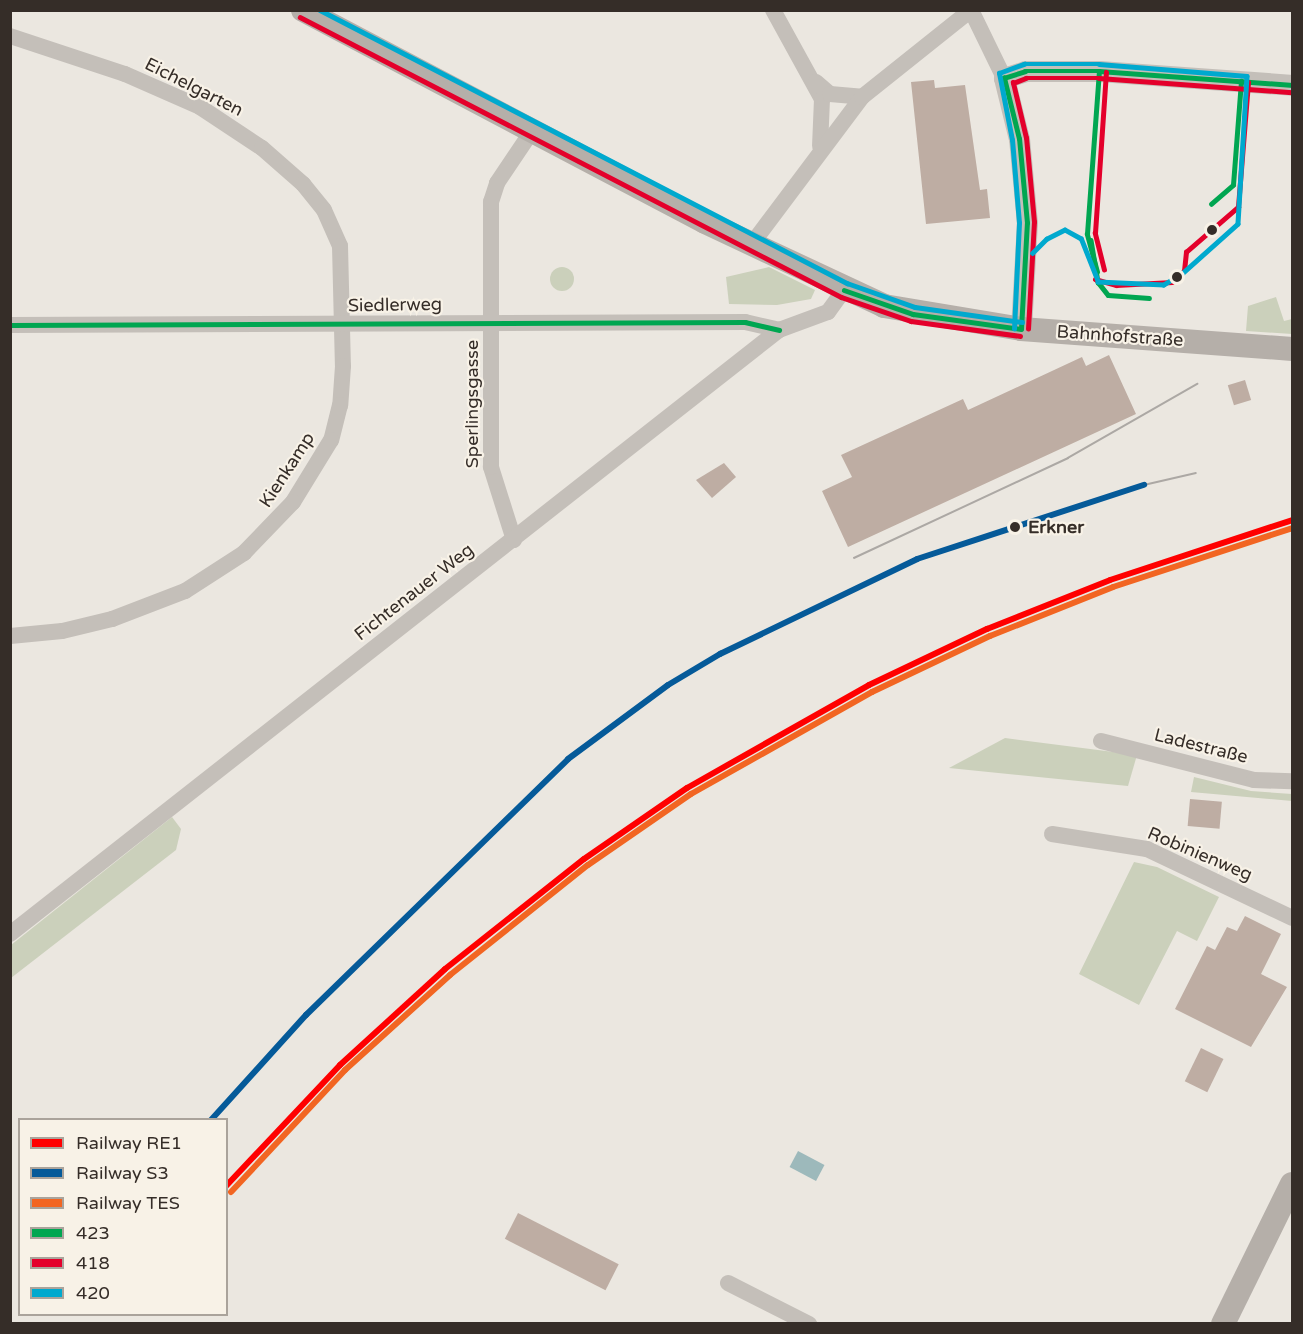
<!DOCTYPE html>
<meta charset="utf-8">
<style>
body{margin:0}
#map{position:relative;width:1303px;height:1334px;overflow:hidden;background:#ebe7e0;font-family:"Varela Round",sans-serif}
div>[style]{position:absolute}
.green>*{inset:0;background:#cbd0bb}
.round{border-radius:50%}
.water>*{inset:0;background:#9db9bb;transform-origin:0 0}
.building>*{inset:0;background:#beada3;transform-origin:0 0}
.minor>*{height:16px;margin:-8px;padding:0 8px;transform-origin:8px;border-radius:8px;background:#c4bfb9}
.tertiary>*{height:21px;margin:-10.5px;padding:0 10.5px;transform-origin:10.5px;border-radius:10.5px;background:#c4bfb9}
.secondary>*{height:24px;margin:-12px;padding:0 12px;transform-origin:12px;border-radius:12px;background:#b5afa9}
.tram>*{height:1.5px;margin:-0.75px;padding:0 0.75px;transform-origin:0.75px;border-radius:0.75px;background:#aca8a4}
.bus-1>*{height:4.5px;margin:-2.25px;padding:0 2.25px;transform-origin:2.25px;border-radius:2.25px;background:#00a651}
.bus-2>*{height:4.5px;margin:-2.25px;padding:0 2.25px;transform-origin:2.25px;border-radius:2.25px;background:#e4002b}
.bus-3>*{height:4.5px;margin:-2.25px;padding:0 2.25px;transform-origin:2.25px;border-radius:2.25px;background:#00a9ce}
.rail-1>*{height:6px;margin:-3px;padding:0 3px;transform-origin:3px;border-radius:3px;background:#f00}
.rail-2>*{height:6px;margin:-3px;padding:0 3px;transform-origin:3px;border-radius:3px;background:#055a99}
.rail-3>*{height:6px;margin:-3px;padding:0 3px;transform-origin:3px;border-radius:3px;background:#f26522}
.dots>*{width:16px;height:16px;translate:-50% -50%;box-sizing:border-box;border:3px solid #f8f2e7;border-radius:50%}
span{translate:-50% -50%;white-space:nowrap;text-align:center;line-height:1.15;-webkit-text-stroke:4.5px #f8f2e7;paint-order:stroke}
.street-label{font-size:18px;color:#352d28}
.stop-label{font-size:18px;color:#352d28;font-weight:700}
.left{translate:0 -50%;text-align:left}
.frame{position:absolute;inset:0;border:12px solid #352d28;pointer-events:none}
.legend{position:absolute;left:18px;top:1118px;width:210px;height:198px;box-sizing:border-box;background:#f8f2e7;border:2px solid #aaa39b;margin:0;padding:8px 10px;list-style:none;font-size:18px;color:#352d28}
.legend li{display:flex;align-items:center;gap:12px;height:30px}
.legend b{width:30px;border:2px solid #aaa39b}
</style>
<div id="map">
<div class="green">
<div style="clip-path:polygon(769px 267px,815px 290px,811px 299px,777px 305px,729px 304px,726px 277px)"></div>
<div class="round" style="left:550px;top:267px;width:24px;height:24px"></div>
<div style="clip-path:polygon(1276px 297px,1284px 321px,1292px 319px,1292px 334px,1246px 331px,1248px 306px)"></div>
<div style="clip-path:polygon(1005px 738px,1137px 755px,1128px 786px,949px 768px)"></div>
<div style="clip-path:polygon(1194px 777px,1251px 791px,1292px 794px,1292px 801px,1191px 792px)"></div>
<div style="clip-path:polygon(172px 817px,181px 829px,176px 850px,11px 978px,11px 945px)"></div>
<div style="clip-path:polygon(1134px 862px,1157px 867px,1219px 897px,1197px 941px,1177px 931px,1139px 1005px,1079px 974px)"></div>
</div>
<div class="water">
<div style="left:798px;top:1151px;width:30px;height:18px;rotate:28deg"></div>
</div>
<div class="building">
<div style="clip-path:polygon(934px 80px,935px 88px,965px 85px,980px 190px,987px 189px,990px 218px,926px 224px,911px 82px)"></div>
<div style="clip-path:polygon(1109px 355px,1136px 414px,848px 547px,822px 491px,852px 477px,841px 455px,963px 399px,968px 410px,1082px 357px,1086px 366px)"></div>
<div style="left:1245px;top:380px;width:21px;height:18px;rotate:73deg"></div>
<div style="clip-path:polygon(724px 463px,736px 477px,712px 498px,696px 480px)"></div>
<div style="left:1190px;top:799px;width:32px;height:27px;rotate:5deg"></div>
<div style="clip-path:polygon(1245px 916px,1281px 934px,1261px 974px,1287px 987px,1251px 1047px,1175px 1009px,1207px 946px,1215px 950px,1227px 927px,1237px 931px)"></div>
<div style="left:1201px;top:1048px;width:25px;height:37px;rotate:26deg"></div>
<div style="left:518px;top:1213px;width:113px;height:29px;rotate:27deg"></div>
</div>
<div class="minor">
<div style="left:773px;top:10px;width:102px;rotate:61.2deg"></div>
<div style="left:822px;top:99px;width:47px;rotate:92.4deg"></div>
<div style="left:971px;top:10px;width:76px;rotate:64.1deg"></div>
<div style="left:10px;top:36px;width:121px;rotate:18.3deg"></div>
<div style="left:125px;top:74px;width:82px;rotate:23.7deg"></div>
<div style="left:200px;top:107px;width:74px;rotate:33.5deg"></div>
<div style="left:262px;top:148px;width:55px;rotate:41.3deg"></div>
<div style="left:303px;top:184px;width:33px;rotate:51deg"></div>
<div style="left:324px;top:210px;width:39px;rotate:66deg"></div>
<div style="left:340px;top:246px;width:120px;rotate:88.6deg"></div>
<div style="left:343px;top:366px;width:39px;rotate:94deg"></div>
<div style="left:340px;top:405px;width:36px;rotate:104deg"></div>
<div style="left:331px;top:440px;width:73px;rotate:121.5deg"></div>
<div style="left:293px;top:502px;width:71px;rotate:133.9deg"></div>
<div style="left:244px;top:553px;width:70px;rotate:147.2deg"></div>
<div style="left:185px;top:591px;width:78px;rotate:159deg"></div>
<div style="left:112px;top:619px;width:51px;rotate:166.5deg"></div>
<div style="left:62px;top:631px;width:52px;rotate:174.5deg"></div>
<div style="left:816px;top:82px;width:18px;rotate:41deg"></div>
<div style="left:830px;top:94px;width:32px;rotate:5deg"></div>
<div style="left:751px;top:245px;width:185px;rotate:-53.1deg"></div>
<div style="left:862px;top:97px;width:139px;rotate:-38.6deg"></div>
<div style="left:10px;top:325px;width:735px;rotate:-0.23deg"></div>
<div style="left:745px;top:322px;width:35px;rotate:13deg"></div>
<div style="left:514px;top:540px;width:77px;rotate:-107.5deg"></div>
<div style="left:491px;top:467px;width:265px;rotate:-90deg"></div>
<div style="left:491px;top:202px;width:20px;rotate:-72deg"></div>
<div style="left:497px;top:183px;width:63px;rotate:-56.1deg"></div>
<div style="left:1101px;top:741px;width:158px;rotate:14.3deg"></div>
<div style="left:1254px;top:780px;width:38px;rotate:2deg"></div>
<div style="left:1052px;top:834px;width:96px;rotate:9deg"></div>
<div style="left:1147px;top:849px;width:161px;rotate:25.4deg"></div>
<div style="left:10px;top:934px;width:978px;rotate:-38.15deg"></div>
<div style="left:779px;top:330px;width:52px;rotate:-20.2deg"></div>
<div style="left:828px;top:312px;width:27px;rotate:-54deg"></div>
<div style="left:728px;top:1283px;width:91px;rotate:26.8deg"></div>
</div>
<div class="tertiary">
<div style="left:1021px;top:329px;width:106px;rotate:-86.8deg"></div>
<div style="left:1027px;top:223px;width:84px;rotate:-95.4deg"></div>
<div style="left:1019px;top:139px;width:63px;rotate:-103.8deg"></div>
<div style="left:1004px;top:78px;width:22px;rotate:-18deg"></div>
<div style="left:1025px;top:71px;width:74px"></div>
<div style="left:1099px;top:71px;width:194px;rotate:4.1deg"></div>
</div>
<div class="secondary">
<div style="left:303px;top:10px;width:454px;rotate:27.8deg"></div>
<div style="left:705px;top:222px;width:198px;rotate:25.1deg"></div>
<div style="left:884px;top:306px;width:139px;rotate:9.5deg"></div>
<div style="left:1021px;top:329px;width:272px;rotate:4.2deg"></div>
<div style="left:1223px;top:1324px;width:156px;rotate:-63.8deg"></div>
</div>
<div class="tram">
<div style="left:1144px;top:485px;width:53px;rotate:-13deg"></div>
<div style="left:854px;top:558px;width:236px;rotate:-25deg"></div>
<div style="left:1068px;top:458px;width:149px;rotate:-29.8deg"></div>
</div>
<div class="bus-1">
<div style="left:1211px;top:204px;width:29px;rotate:-41deg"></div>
<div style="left:1233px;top:185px;width:104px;rotate:-85.6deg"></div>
<div style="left:1091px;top:240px;width:43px;rotate:80.5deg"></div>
<div style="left:1098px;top:282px;width:16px;rotate:52deg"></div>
<div style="left:1108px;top:295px;width:41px;rotate:4.2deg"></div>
<div style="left:1097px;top:272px;width:39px;rotate:-105deg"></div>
<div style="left:1087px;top:234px;width:163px;rotate:-85.8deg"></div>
<div style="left:844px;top:290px;width:73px;rotate:19.2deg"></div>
<div style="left:913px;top:314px;width:109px;rotate:7.9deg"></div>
<div style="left:10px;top:325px;width:735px;rotate:-0.23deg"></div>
<div style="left:745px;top:322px;width:35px;rotate:13deg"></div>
<div style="left:1021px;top:329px;width:106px;rotate:-86.8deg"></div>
<div style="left:1027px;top:223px;width:84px;rotate:-95.4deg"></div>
<div style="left:1019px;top:139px;width:63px;rotate:-103.8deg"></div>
<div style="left:1004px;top:78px;width:22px;rotate:-18deg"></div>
<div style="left:1025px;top:71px;width:74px"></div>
<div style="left:1099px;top:71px;width:194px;rotate:4.1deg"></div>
</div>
<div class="bus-2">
<div style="left:300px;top:17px;width:609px;rotate:27.36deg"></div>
<div style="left:841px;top:297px;width:74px;rotate:18.9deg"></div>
<div style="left:911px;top:321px;width:110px;rotate:7.8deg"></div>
<div style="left:1104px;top:270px;width:38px;rotate:-104deg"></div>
<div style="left:1095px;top:233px;width:161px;rotate:-86.1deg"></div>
<div style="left:1095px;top:279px;width:22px;rotate:16deg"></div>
<div style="left:1116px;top:285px;width:56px;rotate:-3.1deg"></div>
<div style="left:1172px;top:282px;width:16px;rotate:-43deg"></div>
<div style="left:1184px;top:271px;width:19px;rotate:-84deg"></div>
<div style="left:1186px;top:252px;width:69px;rotate:-40.9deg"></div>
<div style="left:1238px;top:207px;width:125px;rotate:-85.4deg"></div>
<div style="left:1028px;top:329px;width:107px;rotate:-86.8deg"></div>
<div style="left:1034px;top:222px;width:84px;rotate:-95.4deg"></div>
<div style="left:1026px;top:138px;width:57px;rotate:-103.3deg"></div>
<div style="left:1013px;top:83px;width:14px;rotate:-21deg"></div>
<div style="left:1026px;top:78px;width:73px"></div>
<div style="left:1099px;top:78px;width:193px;rotate:4.2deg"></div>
</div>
<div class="bus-3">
<div style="left:320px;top:10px;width:594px;rotate:27.39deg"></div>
<div style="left:847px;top:283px;width:72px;rotate:19.4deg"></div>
<div style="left:915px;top:307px;width:108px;rotate:8deg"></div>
<div style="left:1014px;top:329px;width:106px;rotate:-87.3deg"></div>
<div style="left:1019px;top:223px;width:83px;rotate:-94.8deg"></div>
<div style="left:1012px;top:140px;width:68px;rotate:-101deg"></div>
<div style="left:999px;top:73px;width:27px;rotate:-20deg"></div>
<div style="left:1024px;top:64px;width:75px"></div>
<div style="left:1099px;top:64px;width:148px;rotate:4.6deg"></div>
<div style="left:1247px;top:76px;width:148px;rotate:93.5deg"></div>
<div style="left:1238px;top:224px;width:75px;rotate:138.2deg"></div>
<div style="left:1182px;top:274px;width:21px;rotate:149deg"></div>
<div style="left:1164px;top:285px;width:66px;rotate:-177.4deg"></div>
<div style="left:1098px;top:282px;width:46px;rotate:-111.6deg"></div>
<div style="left:1081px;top:239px;width:18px;rotate:-151deg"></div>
<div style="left:1065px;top:230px;width:20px;rotate:153deg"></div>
<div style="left:1047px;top:239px;width:20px;rotate:135deg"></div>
</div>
<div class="rail-1">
<div style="left:226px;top:1186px;width:166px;rotate:-46.7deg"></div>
<div style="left:340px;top:1065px;width:142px;rotate:-42.4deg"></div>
<div style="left:445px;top:969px;width:177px;rotate:-38.4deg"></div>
<div style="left:584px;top:859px;width:125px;rotate:-34.6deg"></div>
<div style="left:687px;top:788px;width:209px;rotate:-29.5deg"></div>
<div style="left:869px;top:685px;width:131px;rotate:-25.4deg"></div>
<div style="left:987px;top:629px;width:132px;rotate:-21.7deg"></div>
<div style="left:1110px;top:580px;width:192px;rotate:-18.2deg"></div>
</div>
<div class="rail-2">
<div style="left:211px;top:1120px;width:142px;rotate:-47.9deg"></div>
<div style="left:306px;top:1015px;width:366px;rotate:-44.3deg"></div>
<div style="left:568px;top:759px;width:124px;rotate:-36.5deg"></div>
<div style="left:668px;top:685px;width:61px;rotate:-30.8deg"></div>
<div style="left:720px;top:654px;width:219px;rotate:-25.7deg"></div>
<div style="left:917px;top:559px;width:239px;rotate:-18.1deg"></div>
</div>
<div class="rail-3">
<div style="left:231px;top:1192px;width:167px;rotate:-46.9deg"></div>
<div style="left:345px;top:1070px;width:142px;rotate:-42.1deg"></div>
<div style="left:450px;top:975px;width:176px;rotate:-38.6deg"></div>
<div style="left:588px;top:865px;width:125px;rotate:-34.6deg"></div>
<div style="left:691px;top:794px;width:208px;rotate:-29.4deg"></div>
<div style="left:872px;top:692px;width:131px;rotate:-25.4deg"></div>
<div style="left:990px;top:636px;width:132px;rotate:-21.7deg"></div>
<div style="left:1113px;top:587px;width:188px;rotate:-18.2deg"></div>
</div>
<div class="dots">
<div style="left:1212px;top:230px;background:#352d28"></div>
<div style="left:1177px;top:277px;background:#352d28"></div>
<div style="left:1015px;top:527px;background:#352d28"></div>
</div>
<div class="street-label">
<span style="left:194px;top:87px;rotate:27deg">Eichelgarten</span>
<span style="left:395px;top:305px;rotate:-1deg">Siedlerweg</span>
<span style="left:1120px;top:336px;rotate:4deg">Bahnhofstraße</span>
<span style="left:472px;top:404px;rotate:-90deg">Sperlingsgasse</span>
<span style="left:287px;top:470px;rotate:-57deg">Kienkamp</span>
<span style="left:414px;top:592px;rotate:-38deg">Fichtenauer Weg</span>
<span style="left:1201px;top:746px;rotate:14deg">Ladestraße</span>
<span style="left:1200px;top:854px;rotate:23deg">Robinienweg</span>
</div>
<div class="stop-label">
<span class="left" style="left:1028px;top:527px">Erkner</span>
</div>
<div class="frame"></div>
<ul class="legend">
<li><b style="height:8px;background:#f00"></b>Railway RE1</li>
<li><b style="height:8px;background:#055a99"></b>Railway S3</li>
<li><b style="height:8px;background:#f26522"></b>Railway TES</li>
<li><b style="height:8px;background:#00a651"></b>423</li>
<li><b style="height:8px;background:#e4002b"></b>418</li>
<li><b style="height:8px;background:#00a9ce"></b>420</li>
</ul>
</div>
